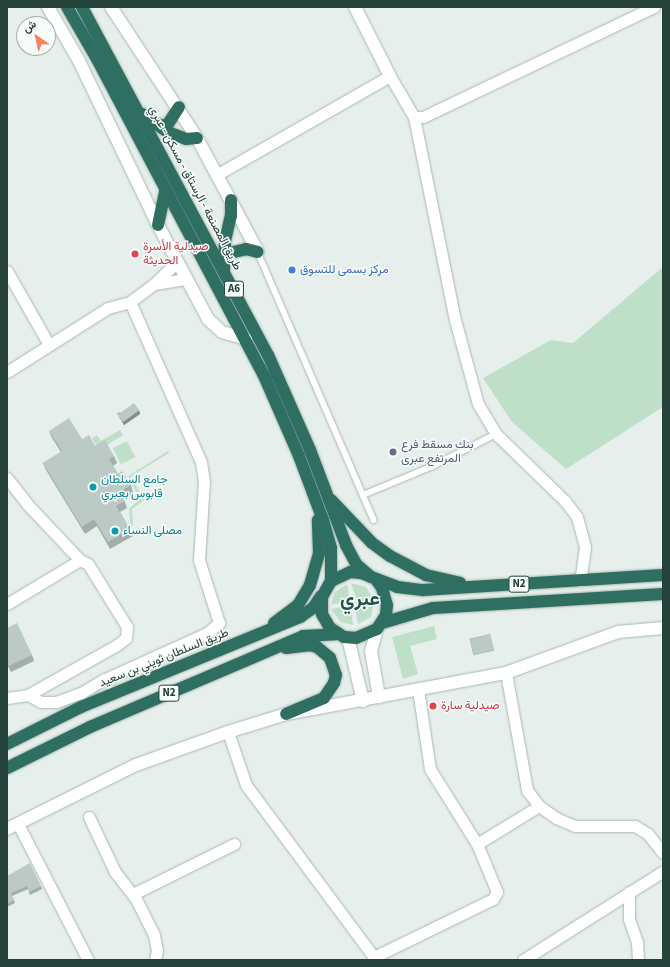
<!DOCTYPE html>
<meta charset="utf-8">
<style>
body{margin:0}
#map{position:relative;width:670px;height:967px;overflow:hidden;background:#e6efeb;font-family:"Source Sans 3",Vazirmatn,sans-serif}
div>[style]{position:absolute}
.green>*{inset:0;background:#bfe0c8;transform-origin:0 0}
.roads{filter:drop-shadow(0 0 1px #a8b8b2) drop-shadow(0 0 1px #a8b8b2)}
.lane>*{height:5.5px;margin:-2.75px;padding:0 2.75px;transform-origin:2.75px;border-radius:2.75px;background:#fff}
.street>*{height:11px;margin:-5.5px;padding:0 5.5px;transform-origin:5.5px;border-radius:5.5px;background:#fff}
.secondary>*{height:12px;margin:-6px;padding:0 6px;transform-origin:6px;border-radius:6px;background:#fff}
.highway>*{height:12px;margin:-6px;padding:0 6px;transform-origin:6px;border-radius:6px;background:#2f6f62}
.wall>*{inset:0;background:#a1aea9;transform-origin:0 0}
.shaded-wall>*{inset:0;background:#838d89}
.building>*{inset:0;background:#bbcac4;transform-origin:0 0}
.dots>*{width:11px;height:11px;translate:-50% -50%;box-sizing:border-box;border:2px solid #f7fbf9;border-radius:50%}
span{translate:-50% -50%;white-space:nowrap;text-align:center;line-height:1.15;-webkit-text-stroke:3px #f7fbf9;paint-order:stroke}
.shield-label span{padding:1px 3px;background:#f7fbf9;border:1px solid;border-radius:3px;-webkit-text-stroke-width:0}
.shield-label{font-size:11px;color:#24423a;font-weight:700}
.street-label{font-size:12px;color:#24423a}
.health-label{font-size:12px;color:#be3a42}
.left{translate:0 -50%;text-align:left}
.shop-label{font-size:12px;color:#366cbe}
.service-label{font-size:12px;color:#4e5e75}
.culture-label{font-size:12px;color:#0d838f}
.town-label{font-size:20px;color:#1f5548;font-weight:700}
.frame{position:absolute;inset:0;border:8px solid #24423a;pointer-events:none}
.north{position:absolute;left:16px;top:16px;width:40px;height:40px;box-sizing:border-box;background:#f7fbf9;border:1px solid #a3b1ad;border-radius:50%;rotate:326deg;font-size:11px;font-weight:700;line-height:16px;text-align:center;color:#24423a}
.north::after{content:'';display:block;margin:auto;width:14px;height:18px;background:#f4845f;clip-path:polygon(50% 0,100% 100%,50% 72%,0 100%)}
</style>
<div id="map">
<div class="green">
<div style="clip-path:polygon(663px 267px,663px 407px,566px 469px,512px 422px,483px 378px,551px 340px,573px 343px)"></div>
<div style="clip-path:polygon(120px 430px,123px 435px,99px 450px,92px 438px,97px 435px,101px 441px)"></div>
<div style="left:127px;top:441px;width:18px;height:16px;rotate:63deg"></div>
<div style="clip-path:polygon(168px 451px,169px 453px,131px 476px,144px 500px,132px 509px,133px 524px,131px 526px,129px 509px,140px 499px,128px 476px)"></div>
<div style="clip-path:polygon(351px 583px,366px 587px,373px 599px,357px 601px)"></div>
<div style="clip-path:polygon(347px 584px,350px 600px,347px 603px,331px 604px,335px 592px)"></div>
<div style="clip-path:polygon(374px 603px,371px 617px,358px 624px,355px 608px,359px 604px)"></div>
<div style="clip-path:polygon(347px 606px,351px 610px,353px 625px,341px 622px,332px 611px,331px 609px)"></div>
<div style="clip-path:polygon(434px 626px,437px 639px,410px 646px,418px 674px,403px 679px,392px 637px)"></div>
</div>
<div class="roads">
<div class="lane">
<div style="left:258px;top:252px;width:292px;rotate:66.6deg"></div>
<div style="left:363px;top:495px;width:74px;rotate:-22.4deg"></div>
<div style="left:431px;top:467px;width:73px;rotate:-26.9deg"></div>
</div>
<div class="street">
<div style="left:414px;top:117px;width:207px;rotate:78.6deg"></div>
<div style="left:455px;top:320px;width:87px;rotate:74.7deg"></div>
<div style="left:478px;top:404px;width:35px;rotate:59deg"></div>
<div style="left:496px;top:434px;width:96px;rotate:44.2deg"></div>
<div style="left:565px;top:501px;width:20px;rotate:53deg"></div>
<div style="left:577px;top:517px;width:31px;rotate:75deg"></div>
<div style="left:585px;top:547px;width:34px;rotate:98deg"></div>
<div style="left:218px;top:174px;width:198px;rotate:-29.7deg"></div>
<div style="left:390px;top:76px;width:48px;rotate:59.7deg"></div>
<div style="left:414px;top:117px;width:9px"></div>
<div style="left:423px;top:117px;width:256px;rotate:-25.5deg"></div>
<div style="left:7px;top:271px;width:85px;rotate:60.4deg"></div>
<div style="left:154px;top:284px;width:32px;rotate:-9deg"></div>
<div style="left:7px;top:372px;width:120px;rotate:-32.4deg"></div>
<div style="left:108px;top:308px;width:23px;rotate:-15deg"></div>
<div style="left:130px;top:302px;width:30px;rotate:-37deg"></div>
<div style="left:154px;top:284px;width:32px;rotate:-44deg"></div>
<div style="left:7px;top:478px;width:33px;rotate:52deg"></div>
<div style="left:27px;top:504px;width:77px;rotate:46.6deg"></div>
<div style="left:80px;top:560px;width:9px;rotate:27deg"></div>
<div style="left:88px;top:564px;width:74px;rotate:58.2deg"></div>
<div style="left:127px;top:627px;width:11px;rotate:95deg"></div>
<div style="left:126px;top:638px;width:11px;rotate:142deg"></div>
<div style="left:117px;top:645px;width:102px;rotate:150.7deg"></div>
<div style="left:7px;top:604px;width:85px;rotate:-31.1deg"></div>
<div style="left:506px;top:673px;width:119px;rotate:79.8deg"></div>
<div style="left:527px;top:790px;width:20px;rotate:53deg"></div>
<div style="left:539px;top:806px;width:21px;rotate:35deg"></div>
<div style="left:556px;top:818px;width:21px;rotate:23deg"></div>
<div style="left:575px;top:826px;width:60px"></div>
<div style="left:635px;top:826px;width:15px;rotate:32deg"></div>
<div style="left:648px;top:834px;width:24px;rotate:52deg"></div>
<div style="left:7px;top:698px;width:21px;rotate:-8deg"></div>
<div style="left:28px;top:695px;width:15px;rotate:28deg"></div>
<div style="left:41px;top:702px;width:15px"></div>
<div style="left:56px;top:702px;width:27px;rotate:-20deg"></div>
<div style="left:81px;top:693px;width:26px;rotate:-31deg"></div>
<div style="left:103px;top:680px;width:114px;rotate:-24.3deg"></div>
<div style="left:207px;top:633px;width:16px;rotate:-40deg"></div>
<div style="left:219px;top:623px;width:66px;rotate:-107.6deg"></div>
<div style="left:199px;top:560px;width:79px;rotate:-86.4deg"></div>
<div style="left:204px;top:481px;width:19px;rotate:-99deg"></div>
<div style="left:201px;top:462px;width:175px;rotate:-113.9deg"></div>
<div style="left:228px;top:732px;width:56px;rotate:71.2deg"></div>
<div style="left:246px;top:785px;width:218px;rotate:53.4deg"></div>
<div style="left:89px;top:817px;width:61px;rotate:64.7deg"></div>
<div style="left:115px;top:872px;width:34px;rotate:52deg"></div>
<div style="left:136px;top:899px;width:40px;rotate:63.4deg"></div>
<div style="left:154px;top:935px;width:15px;rotate:79deg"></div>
<div style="left:157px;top:950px;width:10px;rotate:101deg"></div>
<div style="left:18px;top:824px;width:153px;rotate:62.8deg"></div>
<div style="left:477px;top:844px;width:73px;rotate:-31.5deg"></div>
<div style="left:629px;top:892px;width:27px;rotate:90deg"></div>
<div style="left:629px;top:919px;width:24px;rotate:71deg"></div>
<div style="left:637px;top:942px;width:18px;rotate:87deg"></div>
<div style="left:133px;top:894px;width:113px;rotate:-26.3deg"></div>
<div style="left:374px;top:957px;width:132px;rotate:-26deg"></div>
<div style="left:493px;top:899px;width:8px;rotate:-60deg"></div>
<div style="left:497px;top:892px;width:52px;rotate:-112.6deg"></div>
<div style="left:477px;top:844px;width:89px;rotate:-122.1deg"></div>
<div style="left:430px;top:769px;width:80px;rotate:-98.6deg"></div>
<div style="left:523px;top:960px;width:166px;rotate:-32.4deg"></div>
</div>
<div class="secondary">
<div style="left:48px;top:7px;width:62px;rotate:60.1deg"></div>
<div style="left:79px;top:61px;width:182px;rotate:64.3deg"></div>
<div style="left:158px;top:225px;width:106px;rotate:62deg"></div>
<div style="left:208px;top:319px;width:19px;rotate:43deg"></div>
<div style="left:222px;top:332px;width:25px;rotate:16deg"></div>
<div style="left:111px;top:7px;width:157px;rotate:56.7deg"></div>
<div style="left:197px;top:138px;width:129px;rotate:61.8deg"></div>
<div style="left:355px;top:7px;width:77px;rotate:63.1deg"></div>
<div style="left:377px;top:629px;width:23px;rotate:105deg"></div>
<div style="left:371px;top:651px;width:47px;rotate:80.1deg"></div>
<div style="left:348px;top:638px;width:65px;rotate:76.6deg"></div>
<div style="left:7px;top:829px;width:144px;rotate:-26.4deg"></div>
<div style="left:136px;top:765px;width:98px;rotate:-19.7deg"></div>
<div style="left:228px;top:732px;width:61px;rotate:-17.2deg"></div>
<div style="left:286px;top:714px;width:224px;rotate:-10.6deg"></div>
<div style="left:506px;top:673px;width:119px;rotate:-20.1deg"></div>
<div style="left:618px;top:632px;width:45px;rotate:-5.1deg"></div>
</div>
<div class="highway">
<div style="left:67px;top:7px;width:60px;rotate:60deg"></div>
<div style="left:97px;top:59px;width:361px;rotate:62.2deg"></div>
<div style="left:265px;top:378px;width:85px;rotate:66.4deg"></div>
<div style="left:299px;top:456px;width:68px;rotate:69.4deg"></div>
<div style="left:323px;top:520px;width:29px;rotate:74deg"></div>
<div style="left:331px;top:548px;width:33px;rotate:90deg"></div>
<div style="left:82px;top:7px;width:395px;rotate:61.9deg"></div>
<div style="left:268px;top:355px;width:104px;rotate:66.1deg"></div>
<div style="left:310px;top:450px;width:102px;rotate:69.2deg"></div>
<div style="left:346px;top:545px;width:21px;rotate:62deg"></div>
<div style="left:356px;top:564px;width:20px;rotate:41deg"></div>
<div style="left:142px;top:114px;width:32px;rotate:35deg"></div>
<div style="left:168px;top:132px;width:19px;rotate:21deg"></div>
<div style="left:186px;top:139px;width:11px;rotate:-5deg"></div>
<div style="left:155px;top:123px;width:8px;rotate:23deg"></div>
<div style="left:162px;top:126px;width:6px;rotate:-18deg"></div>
<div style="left:168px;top:124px;width:20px;rotate:-57deg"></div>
<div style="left:158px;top:225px;width:35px;rotate:-78deg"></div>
<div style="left:225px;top:254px;width:22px;rotate:-13deg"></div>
<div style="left:246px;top:249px;width:12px;rotate:14deg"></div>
<div style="left:224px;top:271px;width:30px;rotate:-88deg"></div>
<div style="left:225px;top:241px;width:26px;rotate:-77deg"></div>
<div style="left:231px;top:216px;width:16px;rotate:-90deg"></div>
<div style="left:331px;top:500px;width:59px;rotate:46.4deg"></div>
<div style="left:372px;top:543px;width:22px;rotate:36deg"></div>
<div style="left:390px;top:556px;width:41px;rotate:27.8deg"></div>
<div style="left:426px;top:575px;width:35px;rotate:13deg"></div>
<div style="left:377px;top:581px;width:9px;rotate:54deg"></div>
<div style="left:382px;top:588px;width:18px;rotate:74deg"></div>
<div style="left:387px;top:605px;width:10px;rotate:96deg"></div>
<div style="left:386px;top:615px;width:17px;rotate:123deg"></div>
<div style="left:377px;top:629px;width:23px;rotate:157deg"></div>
<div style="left:356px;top:638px;width:12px;rotate:-175deg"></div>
<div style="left:344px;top:637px;width:17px;rotate:-147deg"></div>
<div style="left:330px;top:628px;width:16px;rotate:-120deg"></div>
<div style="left:322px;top:614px;width:17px;rotate:-90deg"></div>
<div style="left:322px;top:597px;width:18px;rotate:-61deg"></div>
<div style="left:331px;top:581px;width:21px;rotate:-25deg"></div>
<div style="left:350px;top:572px;width:11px;rotate:5deg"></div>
<div style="left:361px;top:573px;width:39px;rotate:21deg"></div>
<div style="left:397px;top:587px;width:26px;rotate:7deg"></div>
<div style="left:423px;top:590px;width:240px;rotate:-3.6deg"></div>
<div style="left:274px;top:623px;width:30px;rotate:-37deg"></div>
<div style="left:298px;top:605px;width:23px;rotate:-59deg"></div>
<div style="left:310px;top:585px;width:33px;rotate:-74deg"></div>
<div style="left:319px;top:553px;width:33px;rotate:-92deg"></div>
<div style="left:382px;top:623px;width:53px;rotate:-16.4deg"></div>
<div style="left:433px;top:608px;width:230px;rotate:-3.5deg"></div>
<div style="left:286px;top:648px;width:23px;rotate:-7deg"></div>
<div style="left:309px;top:645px;width:8px;rotate:14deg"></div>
<div style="left:317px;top:647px;width:17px;rotate:40deg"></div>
<div style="left:330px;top:658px;width:18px;rotate:71deg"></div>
<div style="left:336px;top:675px;width:8px;rotate:104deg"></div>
<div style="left:334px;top:683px;width:18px;rotate:124deg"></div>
<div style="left:324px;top:698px;width:41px;rotate:157.2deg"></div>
<div style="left:7px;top:744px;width:83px;rotate:-26.6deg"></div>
<div style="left:81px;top:707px;width:237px;rotate:-22.3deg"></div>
<div style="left:300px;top:617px;width:16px;rotate:-35deg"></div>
<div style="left:313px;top:608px;width:14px;rotate:-56deg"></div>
<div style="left:7px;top:768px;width:93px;rotate:-26.3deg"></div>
<div style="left:90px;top:727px;width:232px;rotate:-23.1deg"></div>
<div style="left:303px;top:636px;width:33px;rotate:-3deg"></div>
</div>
</div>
<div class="wall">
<div style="clip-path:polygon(139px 410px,140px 414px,124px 425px,119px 417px,117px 413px)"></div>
<div style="clip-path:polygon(49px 431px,82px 439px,114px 456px,117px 463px,113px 466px,118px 474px,131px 485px,133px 493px,124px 499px,127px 508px,120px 512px,130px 529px,133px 536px,110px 549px,97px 526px,85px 534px,46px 470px,43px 463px,61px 452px,52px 438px)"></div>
<div style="clip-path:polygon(7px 628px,32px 655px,34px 661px,11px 672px,7px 664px)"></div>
<div style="left:490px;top:634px;width:17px;height:21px;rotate:77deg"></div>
<div style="clip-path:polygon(7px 876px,41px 886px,42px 889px,30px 895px,28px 889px,12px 896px,15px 903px,7px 907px)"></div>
</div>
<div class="shaded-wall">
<div style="clip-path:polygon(139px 410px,140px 414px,124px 425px,122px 421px)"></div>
</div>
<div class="building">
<div style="left:134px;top:403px;width:9px;height:20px;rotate:54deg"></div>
<div style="clip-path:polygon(69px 418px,82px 439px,89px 435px,95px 446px,105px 440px,114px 456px,109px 459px,118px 474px,122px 471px,131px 485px,120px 492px,125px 501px,116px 506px,130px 529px,108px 542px,94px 519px,82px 527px,43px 463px,62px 451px,49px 431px)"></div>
<div style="clip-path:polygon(17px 623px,32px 655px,9px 666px,7px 663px,7px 628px)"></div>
<div style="left:490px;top:634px;width:16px;height:21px;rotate:75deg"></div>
<div style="clip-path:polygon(30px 863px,41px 886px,29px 892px,27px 886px,11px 893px,14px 900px,7px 904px,7px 876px)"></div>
</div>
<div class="dots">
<div style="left:135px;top:254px;background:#e0444e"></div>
<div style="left:292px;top:270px;background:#3f7fe0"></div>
<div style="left:393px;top:452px;background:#5c6f8a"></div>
<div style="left:93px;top:487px;background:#0f9aa8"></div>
<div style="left:115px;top:531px;background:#0f9aa8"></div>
<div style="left:433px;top:706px;background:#e0444e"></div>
</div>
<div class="shield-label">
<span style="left:234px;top:289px">A6</span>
<span style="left:519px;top:584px">N2</span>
<span style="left:169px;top:693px">N2</span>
</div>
<div class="street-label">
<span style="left:195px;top:188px;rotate:62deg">طريق المصنعة - الرستاق - مسكن - عبري</span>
<span style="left:164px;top:658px;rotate:-22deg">طريق السلطان ثويني بن سعيد</span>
</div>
<div class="health-label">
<span class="left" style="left:143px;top:254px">صيدلية الأسرة<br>الحديثة</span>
<span class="left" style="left:441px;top:706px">صيدلية سارة</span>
</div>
<div class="shop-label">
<span class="left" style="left:300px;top:270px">مركز بسمى للتسوق</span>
</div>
<div class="service-label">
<span class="left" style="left:401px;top:452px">بنك مسقط فرع<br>المرتفع عبرى</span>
</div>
<div class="culture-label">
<span class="left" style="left:101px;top:487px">جامع السلطان<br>قابوس بعبري</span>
<span class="left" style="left:123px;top:531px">مصلى النساء</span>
</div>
<div class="town-label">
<span style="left:360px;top:599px">عبري</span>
</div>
<div class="frame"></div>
<div class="north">ش</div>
</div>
